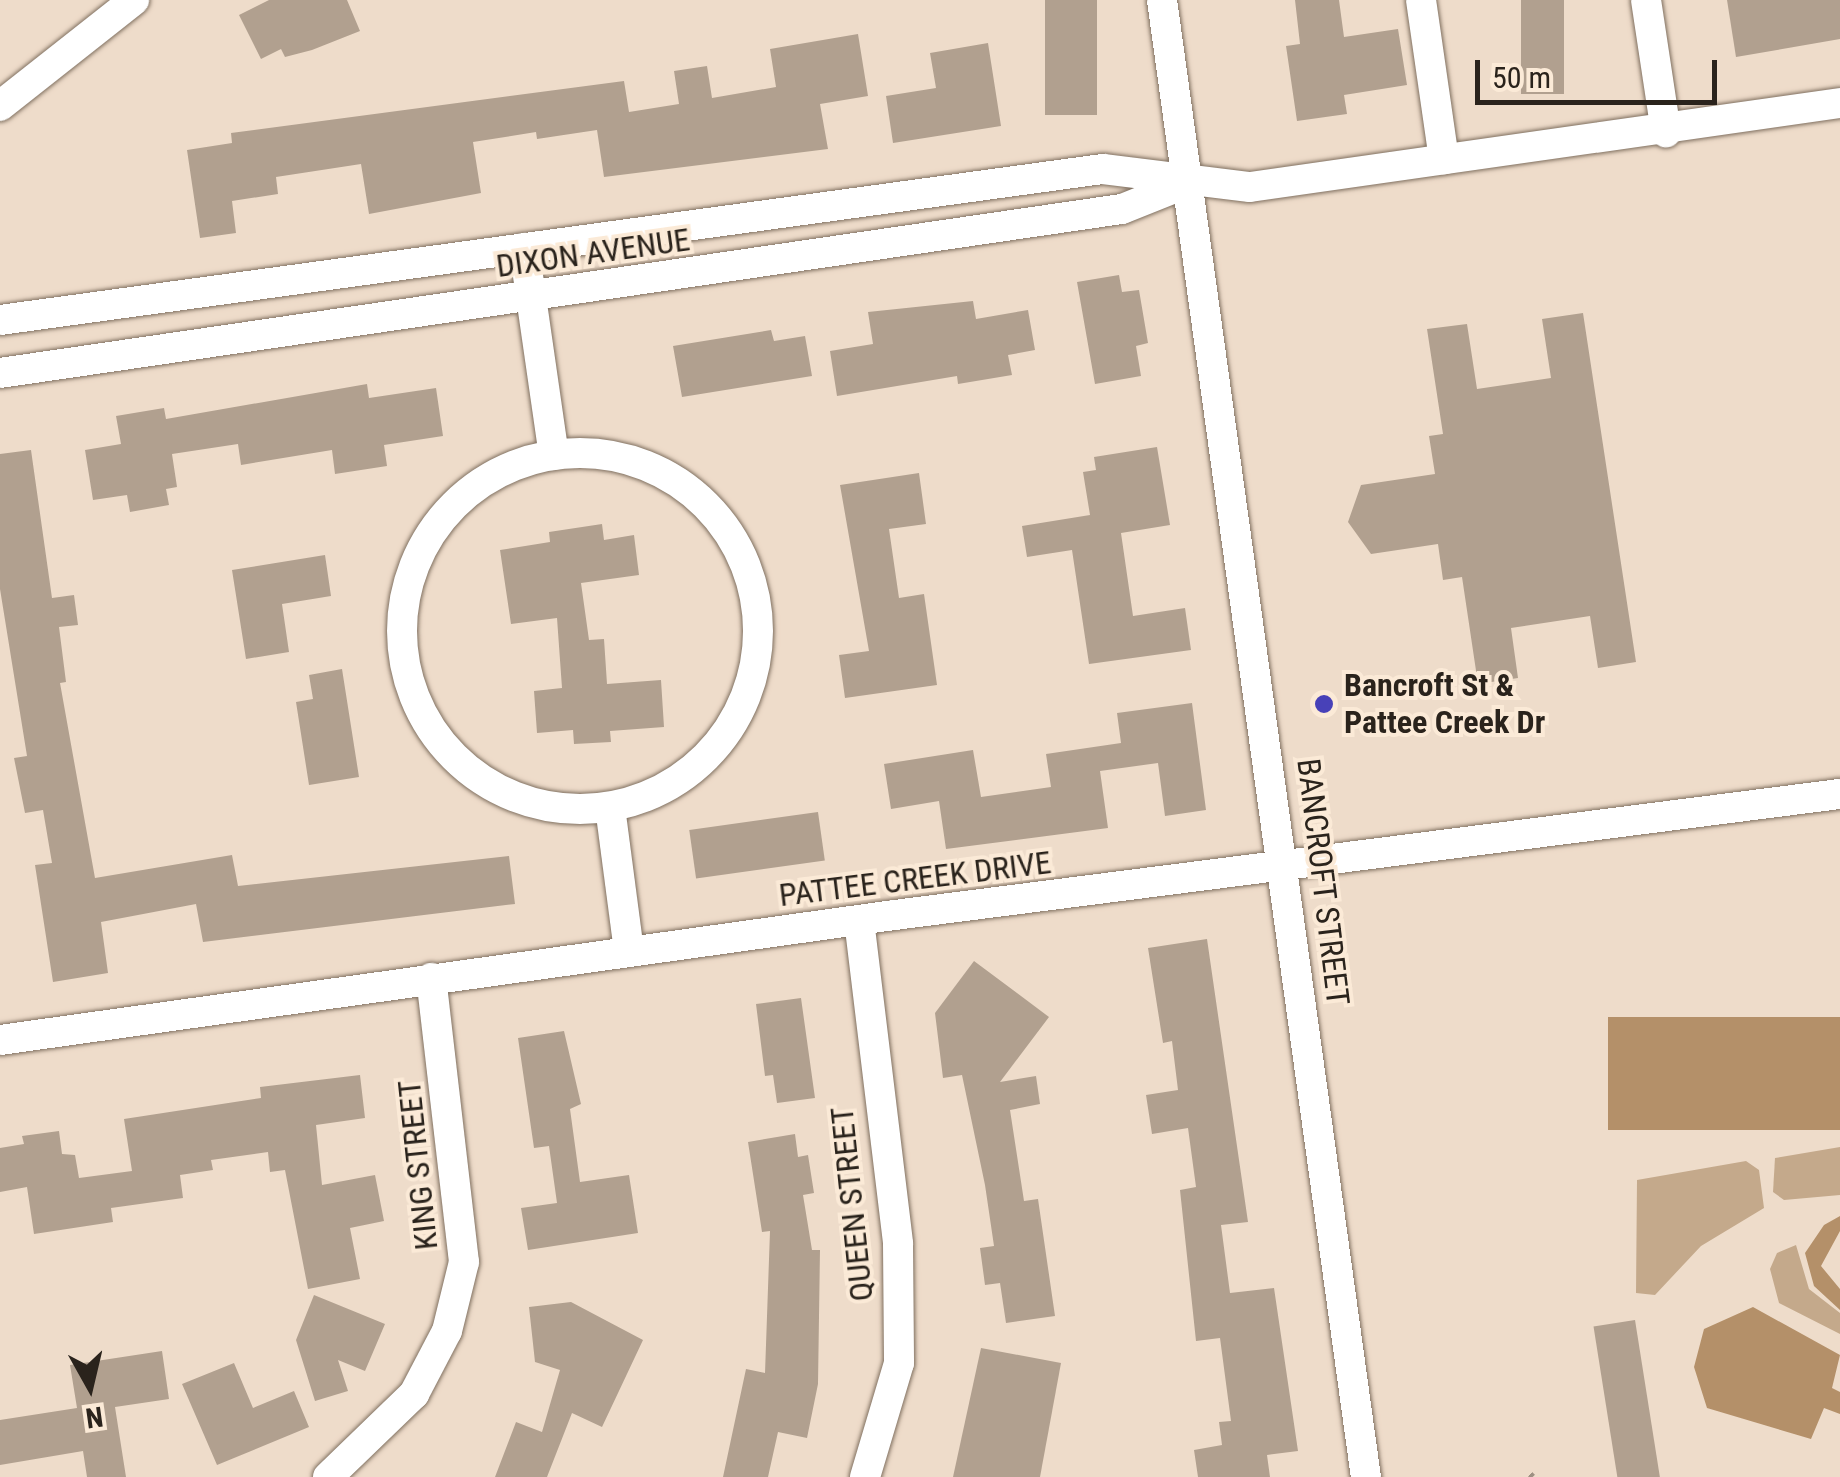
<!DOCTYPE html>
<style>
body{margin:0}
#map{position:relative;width:1840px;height:1477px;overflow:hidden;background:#eedcca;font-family:"Roboto Condensed",sans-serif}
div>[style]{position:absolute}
.green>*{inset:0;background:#c4a98b}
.water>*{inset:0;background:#b49069;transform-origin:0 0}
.building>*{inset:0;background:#b1a08f;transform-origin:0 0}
.path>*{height:6px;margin-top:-3px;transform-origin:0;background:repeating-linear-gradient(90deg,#9e9183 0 8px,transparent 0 16px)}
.roads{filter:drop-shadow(0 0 2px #807060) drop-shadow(0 0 2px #807060)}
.minor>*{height:30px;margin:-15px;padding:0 15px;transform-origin:15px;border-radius:15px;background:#fff}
.minor>.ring{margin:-15px;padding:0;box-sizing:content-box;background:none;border:30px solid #fff;border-radius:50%}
.dots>*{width:28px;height:28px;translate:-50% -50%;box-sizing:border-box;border:5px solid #fbead7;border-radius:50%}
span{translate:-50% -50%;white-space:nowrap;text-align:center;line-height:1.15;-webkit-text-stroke:8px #fbead7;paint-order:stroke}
.street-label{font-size:32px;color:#2a231c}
.poi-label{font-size:32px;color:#2a231c;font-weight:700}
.left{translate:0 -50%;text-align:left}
.north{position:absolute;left:40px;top:1337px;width:100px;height:100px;-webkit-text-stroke:8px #fbead7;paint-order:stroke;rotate:172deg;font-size:28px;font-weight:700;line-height:40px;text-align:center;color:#2a231c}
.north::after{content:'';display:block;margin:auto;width:35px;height:45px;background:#2a231c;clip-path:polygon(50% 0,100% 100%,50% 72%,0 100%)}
.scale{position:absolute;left:1475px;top:60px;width:242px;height:45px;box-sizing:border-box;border:5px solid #2a231c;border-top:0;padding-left:12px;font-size:30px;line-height:35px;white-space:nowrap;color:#2a231c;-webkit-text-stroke:8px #fbead7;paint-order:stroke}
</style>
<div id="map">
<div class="green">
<div style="clip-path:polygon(1840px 1147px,1840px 1195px,1784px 1200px,1773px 1192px,1775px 1158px)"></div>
<div style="clip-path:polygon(1746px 1161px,1759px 1170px,1764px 1208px,1701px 1246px,1655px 1295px,1636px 1293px,1637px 1180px)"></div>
<div style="clip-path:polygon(1796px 1245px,1809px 1289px,1840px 1313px,1840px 1334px,1779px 1303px,1770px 1269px,1777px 1253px)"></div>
</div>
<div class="water">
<div style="left:1840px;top:1017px;width:113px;height:232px;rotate:90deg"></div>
<div style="clip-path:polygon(1840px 1216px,1840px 1231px,1821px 1266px,1840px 1289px,1840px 1310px,1814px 1286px,1805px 1253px,1824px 1225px)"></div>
<div style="clip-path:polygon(1753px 1307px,1840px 1355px,1832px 1388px,1840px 1392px,1840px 1414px,1824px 1408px,1811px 1439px,1707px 1408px,1694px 1367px,1704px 1329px)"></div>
</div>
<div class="building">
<div style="clip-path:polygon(269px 0,347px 0,360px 31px,312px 50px,285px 57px,281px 49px,261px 59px,239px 15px)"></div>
<div style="left:1045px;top:0;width:52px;height:115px"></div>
<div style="clip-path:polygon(1295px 0,1339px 0,1344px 37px,1398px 29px,1407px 85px,1344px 95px,1347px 114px,1297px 121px,1286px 46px,1300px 44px)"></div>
<div style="left:1521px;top:0;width:43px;height:94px"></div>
<div style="clip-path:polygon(1727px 0,1840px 0,1840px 39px,1736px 57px)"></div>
<div style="clip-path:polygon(858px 34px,868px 96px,820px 104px,828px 149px,604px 177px,597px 130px,537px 139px,536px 132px,473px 142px,481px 193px,369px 214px,361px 164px,276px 177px,278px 194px,232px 201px,236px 233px,200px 238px,187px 150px,232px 143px,231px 133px,624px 81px,629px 112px,679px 104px,674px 71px,707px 66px,712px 98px,776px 87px,770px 49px)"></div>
<div style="clip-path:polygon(988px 43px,1001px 126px,893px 143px,886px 96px,936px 88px,930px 53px)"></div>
<div style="clip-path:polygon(1119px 275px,1122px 292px,1139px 290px,1148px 343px,1136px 346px,1141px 376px,1095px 384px,1077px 282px)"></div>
<div style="clip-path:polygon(973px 301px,976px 319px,1028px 310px,1035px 350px,1008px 355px,1012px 375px,958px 384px,957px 376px,837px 396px,830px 351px,873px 344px,868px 312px)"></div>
<div style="clip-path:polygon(1583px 313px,1636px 662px,1598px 668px,1590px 616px,1511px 628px,1518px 678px,1478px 684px,1462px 577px,1443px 580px,1438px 544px,1371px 554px,1348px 522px,1361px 485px,1435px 474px,1429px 436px,1443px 434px,1427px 329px,1467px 324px,1477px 389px,1551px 378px,1542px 319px)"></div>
<div style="clip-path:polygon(771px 330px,774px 341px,805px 336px,812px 376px,682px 397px,673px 346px)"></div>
<div style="clip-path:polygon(367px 384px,369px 398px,436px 388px,443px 436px,384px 445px,387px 466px,335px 474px,332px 450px,241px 465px,238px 444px,172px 454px,177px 487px,166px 489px,169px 505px,130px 512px,127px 495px,93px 500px,85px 450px,121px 444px,116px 416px,164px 408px,166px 419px)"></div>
<div style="clip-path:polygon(1157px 447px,1170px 525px,1121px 533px,1133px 616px,1185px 608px,1191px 650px,1089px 664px,1072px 550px,1027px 557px,1022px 526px,1090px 515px,1083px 472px,1096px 470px,1094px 457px)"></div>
<div style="clip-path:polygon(31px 450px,52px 598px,74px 595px,78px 625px,59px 627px,66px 682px,60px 683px,95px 878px,232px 855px,238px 886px,509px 856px,515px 904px,203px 942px,196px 904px,101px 922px,108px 973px,53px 982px,35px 865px,52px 863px,43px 810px,25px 813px,14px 758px,27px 756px,0 589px,0 454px)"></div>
<div style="clip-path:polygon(919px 473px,926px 524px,889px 529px,899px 598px,924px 594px,937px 685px,845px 698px,839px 655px,869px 651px,840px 485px)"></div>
<div style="clip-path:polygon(602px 524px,604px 540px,634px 535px,639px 575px,581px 583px,589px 640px,604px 639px,607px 684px,661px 680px,664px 727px,610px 731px,611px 742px,574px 744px,573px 730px,537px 733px,534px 691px,562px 688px,557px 618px,511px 624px,500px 550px,550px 542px,549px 532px)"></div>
<div style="clip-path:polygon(325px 555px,331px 596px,282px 604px,289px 652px,246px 659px,232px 570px)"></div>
<div style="clip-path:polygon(342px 669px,359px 777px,309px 785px,296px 702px,313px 699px,309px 675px)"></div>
<div style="clip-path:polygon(1192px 703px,1206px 810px,1165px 816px,1158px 763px,1100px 771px,1108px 828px,946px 849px,939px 801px,891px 809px,884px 764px,973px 750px,981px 797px,1051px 787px,1046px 754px,1121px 743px,1117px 713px)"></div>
<div style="left:818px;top:812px;width:49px;height:130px;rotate:82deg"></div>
<div style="clip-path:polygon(1207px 939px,1248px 1222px,1221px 1225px,1230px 1293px,1274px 1288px,1298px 1451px,1267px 1455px,1270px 1477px,1198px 1477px,1194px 1450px,1222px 1445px,1219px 1422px,1231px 1421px,1220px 1338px,1196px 1341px,1180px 1190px,1196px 1187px,1188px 1128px,1152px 1134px,1146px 1095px,1178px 1090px,1172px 1041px,1163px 1043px,1148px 948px)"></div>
<div style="clip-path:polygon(974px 961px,1049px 1017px,1000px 1082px,1036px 1076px,1040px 1104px,1010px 1110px,1024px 1201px,1038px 1199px,1055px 1316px,1006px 1323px,1000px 1283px,985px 1285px,980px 1248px,994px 1246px,985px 1185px,962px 1075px,943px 1078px,935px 1013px)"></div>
<div style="clip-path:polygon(801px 998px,815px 1098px,777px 1103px,773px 1075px,765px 1076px,756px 1004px)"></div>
<div style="clip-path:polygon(564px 1031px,581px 1104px,570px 1109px,580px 1182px,629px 1175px,638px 1233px,528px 1250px,521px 1208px,557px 1203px,549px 1146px,534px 1148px,518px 1038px)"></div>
<div style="clip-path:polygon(360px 1075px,365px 1118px,316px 1125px,322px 1185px,375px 1175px,384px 1221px,350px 1228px,360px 1279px,308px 1289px,285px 1170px,270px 1172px,268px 1152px,211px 1160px,213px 1170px,180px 1175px,183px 1198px,111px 1208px,113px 1222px,34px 1234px,27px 1187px,0 1192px,0 1148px,24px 1144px,22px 1136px,59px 1131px,62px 1154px,75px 1155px,79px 1178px,132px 1171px,124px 1119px,261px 1098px,260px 1087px)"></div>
<div style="clip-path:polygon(795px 1134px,798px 1157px,808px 1155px,814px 1193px,803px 1195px,812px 1250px,820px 1250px,818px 1384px,807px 1438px,778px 1432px,768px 1477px,723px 1477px,746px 1369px,765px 1373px,770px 1231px,762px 1232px,748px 1142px)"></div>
<div style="clip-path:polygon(314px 1295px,385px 1324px,365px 1371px,338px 1360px,348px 1391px,315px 1401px,296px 1340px)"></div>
<div style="clip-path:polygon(571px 1302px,643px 1340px,602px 1427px,572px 1413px,547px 1477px,495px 1477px,516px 1422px,542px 1432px,560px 1370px,535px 1362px,529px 1307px)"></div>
<div style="left:1635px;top:1320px;width:159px;height:42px;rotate:81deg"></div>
<div style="clip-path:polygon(981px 1348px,1061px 1363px,1040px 1477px,953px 1477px)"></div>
<div style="clip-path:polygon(162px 1351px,169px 1399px,115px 1407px,126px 1477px,87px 1477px,83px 1451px,0 1465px,0 1420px,77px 1408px,70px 1365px)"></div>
<div style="clip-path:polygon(234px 1363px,253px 1408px,294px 1391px,309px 1427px,217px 1465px,182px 1384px)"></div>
</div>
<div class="path">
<div style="left:1530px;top:1474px;width:4px;rotate:45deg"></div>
</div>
<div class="roads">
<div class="minor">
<div style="left:1162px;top:0;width:1491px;rotate:82.14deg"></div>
<div style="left:1421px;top:0;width:161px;rotate:81.8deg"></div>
<div style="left:1646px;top:0;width:134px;rotate:81.4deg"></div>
<div style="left:0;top:106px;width:171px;rotate:-38.3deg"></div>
<div style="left:524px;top:248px;width:209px;rotate:81.8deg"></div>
<div style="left:0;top:320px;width:1113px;rotate:-7.8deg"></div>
<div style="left:1103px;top:169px;width:148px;rotate:7deg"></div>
<div style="left:1250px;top:187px;width:596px;rotate:-8.1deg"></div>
<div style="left:0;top:373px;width:1134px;rotate:-8.32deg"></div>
<div style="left:1122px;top:209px;width:75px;rotate:-21.8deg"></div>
<div class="ring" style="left:402px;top:453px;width:326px;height:326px"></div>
<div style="left:610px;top:807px;width:145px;rotate:82.5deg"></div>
<div style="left:859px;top:920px;width:326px;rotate:83.1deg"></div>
<div style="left:898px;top:1244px;width:119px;rotate:89.5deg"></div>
<div style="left:899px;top:1363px;width:119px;rotate:106.6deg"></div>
<div style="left:0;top:1040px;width:896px;rotate:-7.96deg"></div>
<div style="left:887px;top:916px;width:961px;rotate:-7.3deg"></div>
<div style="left:328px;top:1477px;width:120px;rotate:-44deg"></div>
<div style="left:414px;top:1394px;width:71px;rotate:-62.4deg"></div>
<div style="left:447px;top:1331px;width:71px;rotate:-76.2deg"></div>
<div style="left:464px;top:1262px;width:286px;rotate:-96.6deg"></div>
</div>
</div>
<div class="dots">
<div style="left:1324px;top:704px;background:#4841b8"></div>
</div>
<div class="street-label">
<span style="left:593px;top:253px;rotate:-8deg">DIXON AVENUE</span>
<span style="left:915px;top:879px;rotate:-7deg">PATTEE CREEK DRIVE</span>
<span style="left:1323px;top:882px;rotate:83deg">BANCROFT STREET</span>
<span style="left:418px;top:1165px;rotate:-96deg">KING STREET</span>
<span style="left:852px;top:1204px;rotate:-96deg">QUEEN STREET</span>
</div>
<div class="poi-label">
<span class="left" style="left:1344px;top:704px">Bancroft St &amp;<br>Pattee Creek Dr</span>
</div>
<div class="north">N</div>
<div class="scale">50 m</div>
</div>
